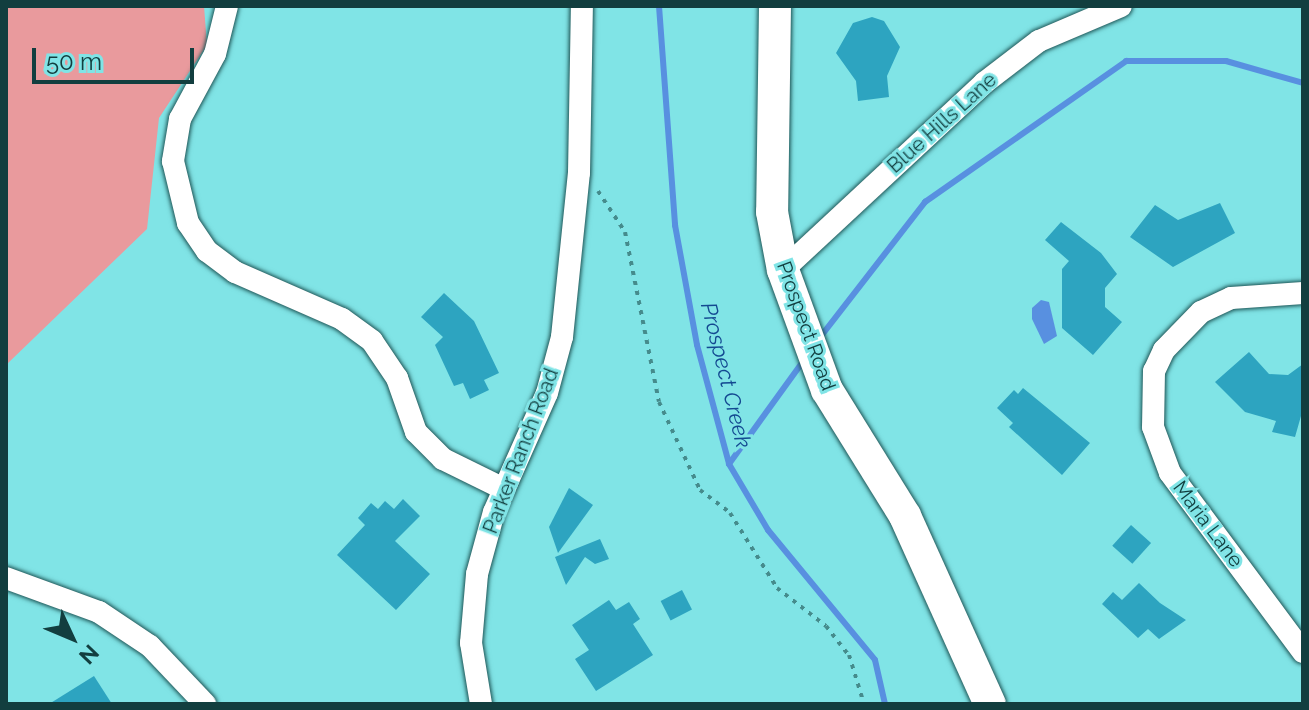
<!DOCTYPE html>
<style>
body{margin:0}
#map{position:relative;width:1309px;height:710px;overflow:hidden;background:#80e4e6;font-family:Raleway,sans-serif}
div>[style]{position:absolute}
.green>*{inset:0;background:#e99a9d}
.water>*{inset:0;background:#5890e0}
.stream>*{height:6px;margin:-3px;padding:0 3px;transform-origin:3px;border-radius:3px;background:#5890e0}
.building>*{inset:0;background:#2da4c0;transform-origin:0 0}
.path>*{height:4px;margin-top:-2px;transform-origin:0;background:repeating-linear-gradient(90deg,#458b8c 0 4px,transparent 0 10px)}
.roads{filter:drop-shadow(0 0 2px #1f5657) drop-shadow(0 0 2px #1f5657)}
.street>*{height:22px;margin:-11px;padding:0 11px;transform-origin:11px;border-radius:11px;background:#fff}
.secondary>*{height:32px;margin:-16px;padding:0 16px;transform-origin:16px;border-radius:16px;background:#fff}
span{translate:-50% -50%;white-space:nowrap;text-align:center;line-height:1.15;-webkit-text-stroke:6px #80e4e6;paint-order:stroke}
.street-label{font-size:20px;color:#123e3f}
.water-label{font-size:22px;color:#134991;font-style:italic}
.frame{position:absolute;inset:0;border:8px solid #123e3f;pointer-events:none}
.north{position:absolute;left:32px;top:598px;width:80px;height:80px;-webkit-text-stroke:6px #80e4e6;paint-order:stroke;rotate:134deg;font-size:22px;font-weight:700;line-height:32px;text-align:center;color:#123e3f}
.north::after{content:'';display:block;margin:auto;width:28px;height:36px;background:#123e3f;clip-path:polygon(50% 0,100% 100%,50% 72%,0 100%)}
.scale{position:absolute;left:32px;top:48px;width:162px;height:36px;box-sizing:border-box;border:4px solid #123e3f;border-top:0;padding-left:10px;font-size:24px;line-height:28px;white-space:nowrap;color:#123e3f;-webkit-text-stroke:6px #80e4e6;paint-order:stroke}
</style>
<div id="map">
<div class="green">
<div style="clip-path:polygon(6px 6px,204px 6px,207px 45px,159px 118px,147px 229px,6px 365px)"></div>
</div>
<div class="water">
<div style="clip-path:polygon(1041px 300px,1049px 302px,1057px 336px,1044px 344px,1032px 319px,1032px 308px)"></div>
</div>
<div class="stream">
<div style="left:659px;top:6px;width:220px;rotate:85.8deg"></div>
<div style="left:675px;top:225px;width:122px;rotate:79.6deg"></div>
<div style="left:697px;top:345px;width:123px;rotate:74.9deg"></div>
<div style="left:729px;top:464px;width:77px;rotate:59.4deg"></div>
<div style="left:768px;top:530px;width:168px;rotate:50.5deg"></div>
<div style="left:875px;top:660px;width:45px;rotate:77.2deg"></div>
<div style="left:818px;top:340px;width:175px;rotate:-52.2deg"></div>
<div style="left:925px;top:202px;width:246px;rotate:-35deg"></div>
<div style="left:1126px;top:61px;width:100px"></div>
<div style="left:1226px;top:61px;width:80px;rotate:15.9deg"></div>
<div style="left:729px;top:464px;width:128px;rotate:-54.2deg"></div>
</div>
<div class="building">
<div style="clip-path:polygon(872px 17px,884px 21px,900px 47px,887px 76px,889px 97px,858px 101px,856px 81px,836px 53px,853px 23px)"></div>
<div style="clip-path:polygon(1220px 203px,1235px 233px,1173px 267px,1130px 237px,1155px 205px,1178px 220px)"></div>
<div style="clip-path:polygon(1061px 222px,1101px 253px,1117px 274px,1105px 288px,1105px 307px,1122px 322px,1093px 355px,1062px 328px,1062px 269px,1069px 261px,1045px 240px)"></div>
<div style="clip-path:polygon(444px 293px,474px 321px,499px 373px,484px 380px,489px 390px,470px 399px,463px 383px,454px 386px,435px 345px,443px 337px,421px 317px)"></div>
<div style="clip-path:polygon(1249px 352px,1269px 374px,1288px 375px,1303px 364px,1303px 409px,1295px 437px,1272px 432px,1276px 421px,1245px 412px,1215px 382px)"></div>
<div style="clip-path:polygon(1023px 388px,1090px 443px,1062px 475px,1009px 427px,1013px 423px,997px 408px,1014px 390px,1018px 394px)"></div>
<div style="clip-path:polygon(569px 488px,593px 505px,558px 553px,549px 527px)"></div>
<div style="clip-path:polygon(403px 499px,420px 516px,395px 541px,430px 574px,396px 610px,337px 555px,365px 525px,358px 518px,371px 503px,378px 509px,385px 501px,394px 509px)"></div>
<div style="left:1131px;top:525px;width:27px;height:28px;rotate:42deg"></div>
<div style="clip-path:polygon(600px 539px,609px 559px,595px 564px,585px 557px,566px 585px,555px 557px)"></div>
<div style="clip-path:polygon(1139px 583px,1160px 603px,1186px 620px,1159px 639px,1148px 629px,1138px 638px,1102px 604px,1113px 592px,1122px 600px)"></div>
<div style="left:682px;top:590px;width:22px;height:24px;rotate:63deg"></div>
<div style="clip-path:polygon(609px 600px,616px 610px,629px 602px,640px 619px,633px 624px,653px 655px,596px 691px,575px 659px,589px 650px,572px 625px)"></div>
<div style="clip-path:polygon(94px 676px,112px 704px,49px 704px)"></div>
</div>
<div class="path">
<div style="left:598px;top:191px;width:49px;rotate:56.6deg"></div>
<div style="left:625px;top:232px;width:173px;rotate:78.7deg"></div>
<div style="left:659px;top:402px;width:97px;rotate:65deg"></div>
<div style="left:700px;top:490px;width:38px;rotate:37deg"></div>
<div style="left:730px;top:513px;width:89px;rotate:57.9deg"></div>
<div style="left:777px;top:588px;width:62px;rotate:37.8deg"></div>
<div style="left:826px;top:626px;width:37px;rotate:52deg"></div>
<div style="left:849px;top:655px;width:51px;rotate:73deg"></div>
</div>
<div class="roads">
<div class="street">
<div style="left:227px;top:6px;width:49px;rotate:104deg"></div>
<div style="left:215px;top:54px;width:74px;rotate:118.3deg"></div>
<div style="left:180px;top:119px;width:43px;rotate:99.5deg"></div>
<div style="left:173px;top:161px;width:64px;rotate:76.4deg"></div>
<div style="left:188px;top:223px;width:34px;rotate:56deg"></div>
<div style="left:207px;top:251px;width:35px;rotate:37deg"></div>
<div style="left:235px;top:272px;width:117px;rotate:23.7deg"></div>
<div style="left:342px;top:319px;width:37px;rotate:36deg"></div>
<div style="left:372px;top:341px;width:45px;rotate:56deg"></div>
<div style="left:397px;top:378px;width:57px;rotate:70.6deg"></div>
<div style="left:416px;top:432px;width:38px;rotate:45deg"></div>
<div style="left:443px;top:459px;width:68px;rotate:26.2deg"></div>
<div style="left:783px;top:270px;width:275px;rotate:-42.9deg"></div>
<div style="left:984px;top:83px;width:69px;rotate:-37.4deg"></div>
<div style="left:1039px;top:41px;width:89px;rotate:-23.1deg"></div>
<div style="left:1303px;top:293px;width:72px;rotate:176deg"></div>
<div style="left:1231px;top:298px;width:33px;rotate:155deg"></div>
<div style="left:1201px;top:312px;width:53px;rotate:134.2deg"></div>
<div style="left:1164px;top:350px;width:23px;rotate:115deg"></div>
<div style="left:1154px;top:371px;width:56px;rotate:91deg"></div>
<div style="left:1153px;top:427px;width:49px;rotate:69.7deg"></div>
<div style="left:1170px;top:473px;width:223px;rotate:53.4deg"></div>
<div style="left:6px;top:578px;width:99px;rotate:20.1deg"></div>
<div style="left:99px;top:612px;width:61px;rotate:33.7deg"></div>
<div style="left:150px;top:646px;width:80px;rotate:46.5deg"></div>
<div style="left:481px;top:704px;width:62px;rotate:-99.3deg"></div>
<div style="left:471px;top:643px;width:69px;rotate:-85deg"></div>
<div style="left:477px;top:574px;width:64px;rotate:-74.7deg"></div>
<div style="left:494px;top:512px;width:130px;rotate:-66deg"></div>
<div style="left:547px;top:393px;width:58px;rotate:-75deg"></div>
<div style="left:562px;top:337px;width:165px;rotate:-84.1deg"></div>
<div style="left:579px;top:173px;width:167px;rotate:-89deg"></div>
</div>
<div class="secondary">
<div style="left:775px;top:6px;width:206px;rotate:90.8deg"></div>
<div style="left:772px;top:212px;width:59px;rotate:79.3deg"></div>
<div style="left:783px;top:270px;width:128px;rotate:69.9deg"></div>
<div style="left:827px;top:390px;width:148px;rotate:58.2deg"></div>
<div style="left:905px;top:516px;width:206px;rotate:65.7deg"></div>
</div>
</div>
<div class="street-label">
<span style="left:942px;top:123px;rotate:-42deg">Blue Hills Lane</span>
<span style="left:806px;top:326px;rotate:70deg">Prospect Road</span>
<span style="left:521px;top:451px;rotate:-69deg">Parker Ranch Road</span>
<span style="left:1208px;top:524px;rotate:53deg">Maria Lane</span>
</div>
<div class="water-label">
<span style="left:726px;top:375px;rotate:76deg">Prospect Creek</span>
</div>
<div class="frame"></div>
<div class="north">N</div>
<div class="scale">50 m</div>
</div>
